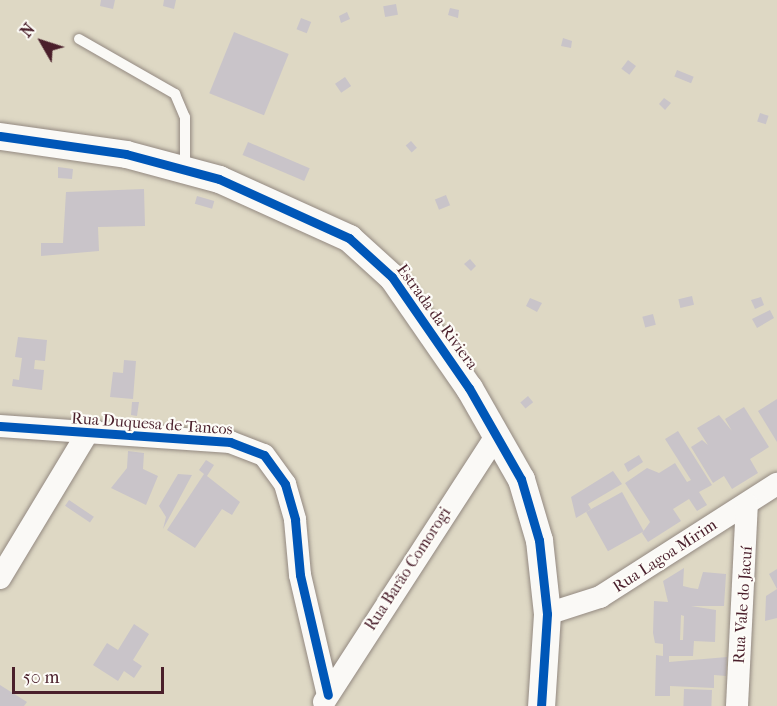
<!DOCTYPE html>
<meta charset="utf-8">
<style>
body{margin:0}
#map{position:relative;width:777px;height:706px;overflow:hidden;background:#ded8c4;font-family:"IM FELL French Canon",serif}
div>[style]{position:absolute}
.building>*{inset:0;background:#c9c4c9;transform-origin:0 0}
.roads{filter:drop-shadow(0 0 2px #938981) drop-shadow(0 0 2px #938981)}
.service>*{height:10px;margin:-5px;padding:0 5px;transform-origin:5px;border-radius:5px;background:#faf9f6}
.minor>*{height:22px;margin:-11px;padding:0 11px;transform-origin:11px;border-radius:11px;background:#faf9f6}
.tertiary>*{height:27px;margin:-13.5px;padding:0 13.5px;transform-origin:13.5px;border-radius:13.5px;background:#faf9f6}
.cycleway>*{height:9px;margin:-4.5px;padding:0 4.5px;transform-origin:4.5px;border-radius:4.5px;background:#0057b8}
span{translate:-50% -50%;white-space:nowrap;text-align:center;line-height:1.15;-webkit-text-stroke:4.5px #fdfcf7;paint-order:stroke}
.street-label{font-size:16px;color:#4a1f2b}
.north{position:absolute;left:12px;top:12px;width:60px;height:60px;-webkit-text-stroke:4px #fdfcf7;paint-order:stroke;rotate:309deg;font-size:16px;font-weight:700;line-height:24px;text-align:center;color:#4a1f2b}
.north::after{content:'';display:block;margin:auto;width:21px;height:27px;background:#4a1f2b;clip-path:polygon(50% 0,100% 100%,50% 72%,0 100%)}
.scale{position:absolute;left:12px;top:667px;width:152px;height:27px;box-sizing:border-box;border:3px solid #4a1f2b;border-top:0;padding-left:8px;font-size:18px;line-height:21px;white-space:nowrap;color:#4a1f2b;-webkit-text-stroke:4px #fdfcf7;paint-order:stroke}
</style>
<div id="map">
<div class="building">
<div style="clip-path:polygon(101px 0,115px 0,113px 9px,100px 6px)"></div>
<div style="clip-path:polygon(164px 0,176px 0,174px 9px,163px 6px)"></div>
<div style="left:396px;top:4px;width:11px;height:13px;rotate:80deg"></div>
<div style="clip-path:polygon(450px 8px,459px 10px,458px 18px,448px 15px)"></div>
<div style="clip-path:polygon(347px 12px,350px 19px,341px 23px,339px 16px)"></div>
<div style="left:301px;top:18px;width:11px;height:12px;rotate:22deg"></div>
<div style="left:234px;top:32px;width:59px;height:66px;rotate:22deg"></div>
<div style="clip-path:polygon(563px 38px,572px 41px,571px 48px,561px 46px)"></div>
<div style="left:628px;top:60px;width:10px;height:11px;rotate:37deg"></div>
<div style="left:677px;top:70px;width:18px;height:7px;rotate:22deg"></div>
<div style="left:345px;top:77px;width:11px;height:12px;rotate:56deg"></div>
<div style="clip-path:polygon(664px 98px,671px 103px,665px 110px,659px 104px)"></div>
<div style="left:760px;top:113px;width:9px;height:9px;rotate:18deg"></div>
<div style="left:411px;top:141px;width:9px;height:7px;rotate:49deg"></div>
<div style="left:248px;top:142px;width:67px;height:14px;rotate:23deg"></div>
<div style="clip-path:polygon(58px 167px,73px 169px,72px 179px,58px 178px)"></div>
<div style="clip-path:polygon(144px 189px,145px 226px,98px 227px,99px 251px,41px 256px,41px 243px,63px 243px,66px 192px)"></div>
<div style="left:446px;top:195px;width:11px;height:12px;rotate:68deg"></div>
<div style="left:197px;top:196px;width:18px;height:8px;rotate:16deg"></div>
<div style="clip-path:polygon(470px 259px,476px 266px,471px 271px,464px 264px)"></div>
<div style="left:692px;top:296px;width:9px;height:14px;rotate:77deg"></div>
<div style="clip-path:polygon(761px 297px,764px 305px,755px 309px,751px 300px)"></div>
<div style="clip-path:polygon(530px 298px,542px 303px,537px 312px,526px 306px)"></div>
<div style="clip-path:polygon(770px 310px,774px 318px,757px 328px,752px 319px)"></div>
<div style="left:653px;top:314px;width:11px;height:11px;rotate:75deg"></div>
<div style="clip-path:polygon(18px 337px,47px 340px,45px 361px,35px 360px,34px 369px,44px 370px,42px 390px,12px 386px,13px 379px,19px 380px,22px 358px,15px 357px)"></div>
<div style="clip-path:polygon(124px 360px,136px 361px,133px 399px,110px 397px,113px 372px,123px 373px)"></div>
<div style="left:528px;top:396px;width:8px;height:10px;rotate:50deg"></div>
<div style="clip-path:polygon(777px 399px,777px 442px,758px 411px)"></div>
<div style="clip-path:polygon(132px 402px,139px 402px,137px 416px,131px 415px)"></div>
<div style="clip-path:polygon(744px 407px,769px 447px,750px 459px,758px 473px,732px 489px,724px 476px,713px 483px,691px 447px,702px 440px,708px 445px,697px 428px,719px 415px,732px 431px,725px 419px)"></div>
<div style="clip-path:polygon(678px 431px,712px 485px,699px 492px,707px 505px,697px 511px,689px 499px,673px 509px,681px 521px,648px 542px,642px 533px,650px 522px,625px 483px,647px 468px,659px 473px,675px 463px,687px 482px,691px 480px,665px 439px)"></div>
<div style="clip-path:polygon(128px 451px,144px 453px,143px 469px,158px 476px,146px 505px,111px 488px,127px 468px)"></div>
<div style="clip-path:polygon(639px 455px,643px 462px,628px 472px,624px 464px)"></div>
<div style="clip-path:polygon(206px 460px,214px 465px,207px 476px,240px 502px,232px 515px,222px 509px,195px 548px,167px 530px,204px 474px,199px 470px)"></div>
<div style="clip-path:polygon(613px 471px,622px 484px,588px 504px,591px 509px,576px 518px,571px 497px)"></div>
<div style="clip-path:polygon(178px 474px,192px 475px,163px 529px,166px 517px,159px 506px)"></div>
<div style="left:622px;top:492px;width:45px;height:41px;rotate:61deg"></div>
<div style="left:69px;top:500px;width:30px;height:7px;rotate:34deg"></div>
<div style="clip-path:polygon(evenodd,684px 568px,683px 586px,691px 588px,698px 589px,703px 572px,726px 574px,724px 606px,691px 606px,716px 610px,715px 642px,694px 641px,693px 656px,669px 656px,669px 662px,727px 657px,726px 676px,714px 675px,714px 688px,670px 686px,670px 696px,655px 696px,656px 655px,663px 656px,663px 644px,655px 643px,653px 633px,654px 601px,668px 602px,663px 581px,684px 568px,681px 615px,684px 616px,683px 640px,680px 640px,681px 615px)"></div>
<div style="clip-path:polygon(777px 569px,777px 618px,765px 621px,766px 596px,777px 589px,769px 574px)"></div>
<div style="clip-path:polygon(134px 624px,149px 634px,133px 660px,142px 666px,134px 678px,124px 671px,118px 681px,93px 665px,107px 643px,118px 650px)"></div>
<div style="clip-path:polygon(0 685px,27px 702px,24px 706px,0 706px)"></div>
<div style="left:684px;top:689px;width:28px;height:17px;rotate:2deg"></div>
</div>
<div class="roads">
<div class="service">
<div style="left:79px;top:39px;width:111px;rotate:29.8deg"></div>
<div style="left:175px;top:94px;width:25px;rotate:67deg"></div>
<div style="left:185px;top:117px;width:52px;rotate:90deg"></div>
</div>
<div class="minor">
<div style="left:0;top:426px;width:231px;rotate:4deg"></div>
<div style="left:230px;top:442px;width:36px;rotate:21deg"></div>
<div style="left:264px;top:455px;width:36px;rotate:54deg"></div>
<div style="left:285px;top:484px;width:37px;rotate:74deg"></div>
<div style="left:295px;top:520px;width:55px;rotate:84.8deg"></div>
<div style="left:300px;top:575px;width:123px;rotate:76.9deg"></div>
<div style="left:0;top:578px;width:168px;rotate:-58.9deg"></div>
<div style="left:547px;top:614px;width:56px;rotate:-17.8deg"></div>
<div style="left:600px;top:597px;width:210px;rotate:-32.6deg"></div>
<div style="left:324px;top:702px;width:318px;rotate:-57.1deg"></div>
<div style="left:737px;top:706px;width:202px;rotate:-87.2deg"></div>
</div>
<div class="tertiary">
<div style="left:0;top:136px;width:127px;rotate:8.1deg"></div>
<div style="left:126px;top:154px;width:96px;rotate:15deg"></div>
<div style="left:219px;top:179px;width:143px;rotate:24.4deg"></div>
<div style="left:349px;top:238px;width:58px;rotate:42.2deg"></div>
<div style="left:392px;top:277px;width:135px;rotate:55.3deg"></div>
<div style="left:469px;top:388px;width:105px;rotate:60.3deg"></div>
<div style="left:521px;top:479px;width:64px;rotate:73.6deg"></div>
<div style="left:539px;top:540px;width:74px;rotate:83.8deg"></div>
<div style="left:547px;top:614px;width:92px;rotate:93.7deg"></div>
</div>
</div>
<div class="cycleway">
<div style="left:0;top:136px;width:127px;rotate:8.1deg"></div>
<div style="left:126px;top:154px;width:96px;rotate:15deg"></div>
<div style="left:219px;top:179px;width:143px;rotate:24.4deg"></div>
<div style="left:349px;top:238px;width:58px;rotate:42.2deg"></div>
<div style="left:392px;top:277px;width:135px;rotate:55.3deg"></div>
<div style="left:469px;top:388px;width:105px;rotate:60.3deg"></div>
<div style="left:521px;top:479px;width:64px;rotate:73.6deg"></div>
<div style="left:539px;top:540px;width:74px;rotate:83.8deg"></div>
<div style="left:547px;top:614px;width:92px;rotate:93.7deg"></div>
<div style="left:0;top:426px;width:231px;rotate:4deg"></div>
<div style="left:230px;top:442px;width:36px;rotate:21deg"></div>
<div style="left:264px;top:455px;width:36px;rotate:54deg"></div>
<div style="left:285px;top:484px;width:37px;rotate:74deg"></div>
<div style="left:295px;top:520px;width:55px;rotate:84.8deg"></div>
<div style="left:300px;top:575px;width:123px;rotate:76.9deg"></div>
</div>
<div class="street-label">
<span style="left:437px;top:317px;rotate:54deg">Estrada da Riviera</span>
<span style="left:152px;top:424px;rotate:4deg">Rua Duquesa de Tancos</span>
<span style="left:665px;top:556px;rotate:-33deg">Rua Lagoa Mirim</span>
<span style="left:408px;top:569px;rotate:-57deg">Rua Barão Comorogi</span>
<span style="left:743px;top:605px;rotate:-86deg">Rua Vale do Jacuí</span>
</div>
<div class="north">N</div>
<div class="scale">50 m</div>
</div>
